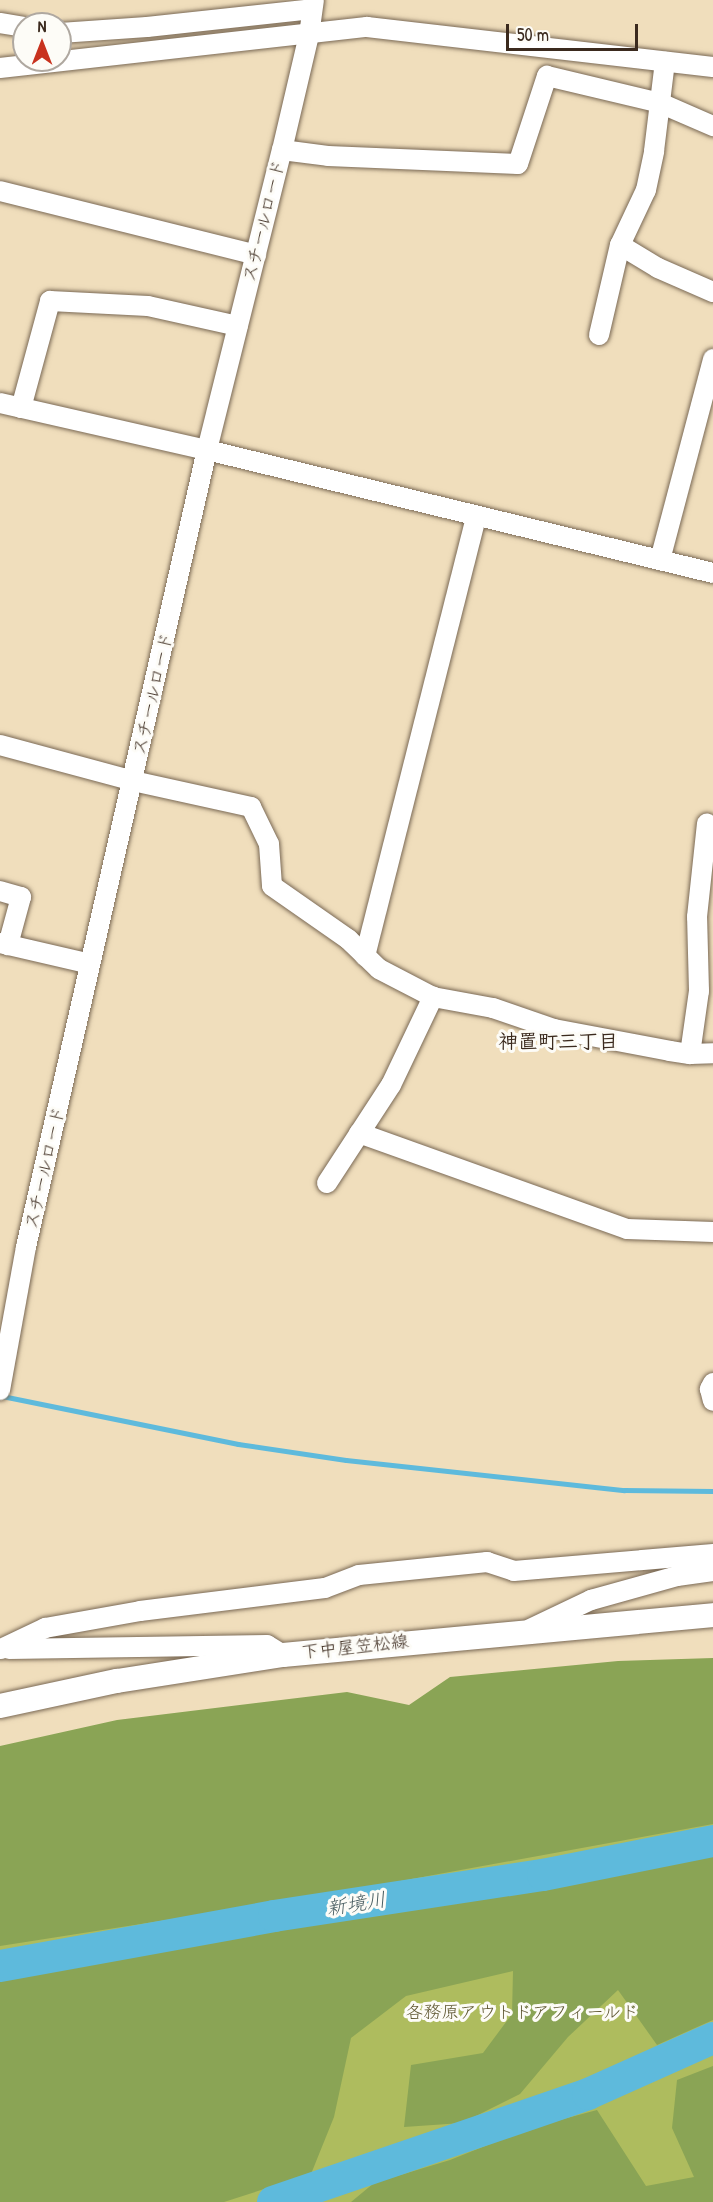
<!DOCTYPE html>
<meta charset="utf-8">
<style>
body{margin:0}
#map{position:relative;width:713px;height:2202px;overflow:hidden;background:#f0debc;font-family:"Patrick Hand","Klee One",sans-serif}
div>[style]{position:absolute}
.green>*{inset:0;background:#aebc5e}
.forest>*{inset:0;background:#8aa455}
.stream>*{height:5px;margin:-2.5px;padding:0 2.5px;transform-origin:2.5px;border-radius:2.5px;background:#5ebadc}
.river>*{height:32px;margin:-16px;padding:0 16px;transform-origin:16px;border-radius:16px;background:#5ebadc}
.roads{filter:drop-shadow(0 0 2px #7a6955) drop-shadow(0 0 2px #7a6955)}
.minor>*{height:20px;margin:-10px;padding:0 10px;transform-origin:10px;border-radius:10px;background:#fff}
.major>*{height:24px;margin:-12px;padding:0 12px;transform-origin:12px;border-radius:12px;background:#fff}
span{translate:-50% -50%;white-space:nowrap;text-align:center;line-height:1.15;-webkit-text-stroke:6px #fdfcf7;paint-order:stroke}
.street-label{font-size:18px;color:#3b2a1e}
.park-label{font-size:18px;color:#5e5631}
.neighbourhood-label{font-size:20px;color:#3b2a1e;font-weight:700}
.water-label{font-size:20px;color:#475c60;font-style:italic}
.north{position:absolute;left:12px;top:12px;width:60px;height:60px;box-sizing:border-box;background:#fdfcf7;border:2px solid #afa8a0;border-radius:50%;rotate:0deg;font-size:16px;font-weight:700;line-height:24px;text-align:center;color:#3b2a1e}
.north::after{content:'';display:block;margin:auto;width:21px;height:27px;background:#c8321e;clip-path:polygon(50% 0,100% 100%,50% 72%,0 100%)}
.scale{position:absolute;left:506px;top:24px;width:132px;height:27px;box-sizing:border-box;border:3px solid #3b2a1e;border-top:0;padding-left:8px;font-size:18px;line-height:21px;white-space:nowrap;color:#3b2a1e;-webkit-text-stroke:4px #fdfcf7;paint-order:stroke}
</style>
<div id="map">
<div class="green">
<div style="clip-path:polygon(713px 1788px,713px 2202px,0 2202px,0 1906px)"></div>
</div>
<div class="forest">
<div style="clip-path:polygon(713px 1658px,713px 1824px,313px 1897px,0 1946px,0 1746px,117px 1720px,347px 1692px,409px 1705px,450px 1677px,618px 1661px)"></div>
<div style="clip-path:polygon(713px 1852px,713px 2020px,657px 2045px,618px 1990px,568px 2037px,520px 2094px,462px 2123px,404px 2127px,411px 2065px,483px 2053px,512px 2014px,513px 1971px,406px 1996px,351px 2038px,334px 2117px,311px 2174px,224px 2202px,0 2202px,0 1976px,476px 1897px)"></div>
<div style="clip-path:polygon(713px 2066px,713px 2202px,351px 2202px,374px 2183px,450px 2160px,530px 2128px,597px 2110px,646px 2186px,694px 2177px,672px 2128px,677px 2080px)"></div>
</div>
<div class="stream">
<div style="left:2px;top:1396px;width:241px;rotate:11.5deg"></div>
<div style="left:238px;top:1444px;width:109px;rotate:8.4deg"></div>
<div style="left:346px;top:1460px;width:280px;rotate:6.2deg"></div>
<div style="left:624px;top:1490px;width:89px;rotate:0.6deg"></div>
</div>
<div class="river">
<div style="left:0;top:1966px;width:279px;rotate:-10.3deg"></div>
<div style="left:274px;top:1916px;width:272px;rotate:-8.7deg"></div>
<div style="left:543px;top:1875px;width:173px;rotate:-11.3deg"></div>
<div style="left:273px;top:2202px;width:333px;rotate:-18.9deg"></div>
<div style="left:588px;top:2094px;width:137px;rotate:-24.1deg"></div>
</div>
<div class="roads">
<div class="minor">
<div style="left:0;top:23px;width:24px;rotate:9deg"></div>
<div style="left:60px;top:33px;width:87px;rotate:-3.9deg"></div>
<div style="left:147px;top:27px;width:166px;rotate:-6.2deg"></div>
<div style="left:0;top:68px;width:369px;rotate:-6.4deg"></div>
<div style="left:367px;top:27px;width:348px;rotate:6.6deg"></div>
<div style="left:282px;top:150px;width:46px;rotate:7.4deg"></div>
<div style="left:328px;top:156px;width:190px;rotate:2.4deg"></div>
<div style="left:518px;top:164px;width:93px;rotate:-71.8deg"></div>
<div style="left:547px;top:76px;width:116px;rotate:13.4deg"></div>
<div style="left:660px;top:103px;width:58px;rotate:23.5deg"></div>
<div style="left:0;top:191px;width:264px;rotate:14deg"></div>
<div style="left:620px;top:245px;width:44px;rotate:31.2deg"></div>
<div style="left:658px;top:268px;width:60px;rotate:23.6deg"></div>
<div style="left:599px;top:335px;width:92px;rotate:-76.9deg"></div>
<div style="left:620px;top:245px;width:61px;rotate:-64.7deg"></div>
<div style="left:646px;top:190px;width:40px;rotate:-78deg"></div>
<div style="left:654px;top:151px;width:90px;rotate:-83deg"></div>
<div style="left:0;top:403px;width:212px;rotate:12.8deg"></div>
<div style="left:207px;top:450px;width:521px;rotate:13.66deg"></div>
<div style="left:21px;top:408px;width:111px;rotate:-74.8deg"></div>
<div style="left:50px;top:301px;width:98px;rotate:2.9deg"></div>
<div style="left:148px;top:306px;width:92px;rotate:12.5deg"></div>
<div style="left:660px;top:560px;width:208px;rotate:-75.2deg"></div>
<div style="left:0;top:745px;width:138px;rotate:15.1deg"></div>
<div style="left:133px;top:781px;width:121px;rotate:12.4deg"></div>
<div style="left:251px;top:807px;width:41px;rotate:64.1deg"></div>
<div style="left:269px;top:844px;width:42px;rotate:85.9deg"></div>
<div style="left:272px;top:886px;width:93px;rotate:34.9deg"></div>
<div style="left:348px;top:939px;width:43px;rotate:44.1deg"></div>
<div style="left:379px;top:969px;width:61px;rotate:27.4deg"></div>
<div style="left:433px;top:997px;width:61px;rotate:10.4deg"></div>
<div style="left:493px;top:1008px;width:65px;rotate:19deg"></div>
<div style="left:554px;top:1029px;width:118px;rotate:10.7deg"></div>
<div style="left:670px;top:1051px;width:20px;rotate:9deg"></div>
<div style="left:690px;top:1054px;width:23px;rotate:-2deg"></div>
<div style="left:0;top:891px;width:22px;rotate:16deg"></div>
<div style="left:21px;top:897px;width:50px;rotate:105.2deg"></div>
<div style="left:0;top:943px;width:92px;rotate:13.1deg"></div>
<div style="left:365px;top:956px;width:454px;rotate:-75.8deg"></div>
<div style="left:690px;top:1054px;width:64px;rotate:-81.9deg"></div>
<div style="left:699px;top:991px;width:74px;rotate:-91.5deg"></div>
<div style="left:697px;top:917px;width:94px;rotate:-83.9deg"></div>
<div style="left:359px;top:1133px;width:285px;rotate:19.7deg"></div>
<div style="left:627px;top:1229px;width:86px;rotate:2deg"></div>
<div style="left:327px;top:1183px;width:117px;rotate:-56.9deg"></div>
<div style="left:391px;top:1085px;width:98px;rotate:-64.5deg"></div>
<div style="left:713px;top:1383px;width:7px;rotate:117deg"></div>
<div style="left:710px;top:1389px;width:12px;rotate:76deg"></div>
<div style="left:0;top:1390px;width:145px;rotate:-79.7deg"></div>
<div style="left:26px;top:1247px;width:817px;rotate:-77.21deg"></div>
<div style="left:207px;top:450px;width:309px;rotate:-76deg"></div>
<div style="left:282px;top:150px;width:118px;rotate:-76.8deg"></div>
<div style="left:309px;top:35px;width:35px;rotate:-82deg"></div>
<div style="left:530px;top:1629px;width:68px;rotate:-25.4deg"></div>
<div style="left:591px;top:1600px;width:89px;rotate:-15.6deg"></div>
<div style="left:677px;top:1576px;width:36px;rotate:-8deg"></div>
<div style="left:1px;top:1649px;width:49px;rotate:-25.5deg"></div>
<div style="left:45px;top:1628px;width:97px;rotate:-10.1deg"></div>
<div style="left:140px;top:1611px;width:186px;rotate:-7.1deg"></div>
<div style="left:325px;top:1588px;width:36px;rotate:-21deg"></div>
<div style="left:359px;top:1575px;width:129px;rotate:-5.8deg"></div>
<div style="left:487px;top:1562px;width:28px;rotate:18deg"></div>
<div style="left:514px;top:1571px;width:200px;rotate:-4.9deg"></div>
<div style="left:9px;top:1649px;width:258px;rotate:-0.9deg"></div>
<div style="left:267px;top:1645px;width:19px;rotate:32deg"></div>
</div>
<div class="major">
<div style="left:0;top:1706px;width:120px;rotate:-12.1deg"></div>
<div style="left:117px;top:1681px;width:168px;rotate:-8.9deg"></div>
<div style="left:283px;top:1655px;width:432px;rotate:-5.3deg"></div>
</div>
</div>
<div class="street-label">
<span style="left:264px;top:221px;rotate:-76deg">スチールロード</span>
<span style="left:153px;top:694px;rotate:-77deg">スチールロード</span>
<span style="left:45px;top:1168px;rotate:-77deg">スチールロード</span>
<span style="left:355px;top:1647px;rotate:-6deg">下中屋笠松線</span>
</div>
<div class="park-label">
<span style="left:522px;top:2012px">各務原アウトドアフィールド</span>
</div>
<div class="neighbourhood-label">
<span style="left:558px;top:1040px">神置町三丁目</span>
</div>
<div class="water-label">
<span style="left:356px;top:1903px;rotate:-9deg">新境川</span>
</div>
<div class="north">N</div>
<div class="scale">50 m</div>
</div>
